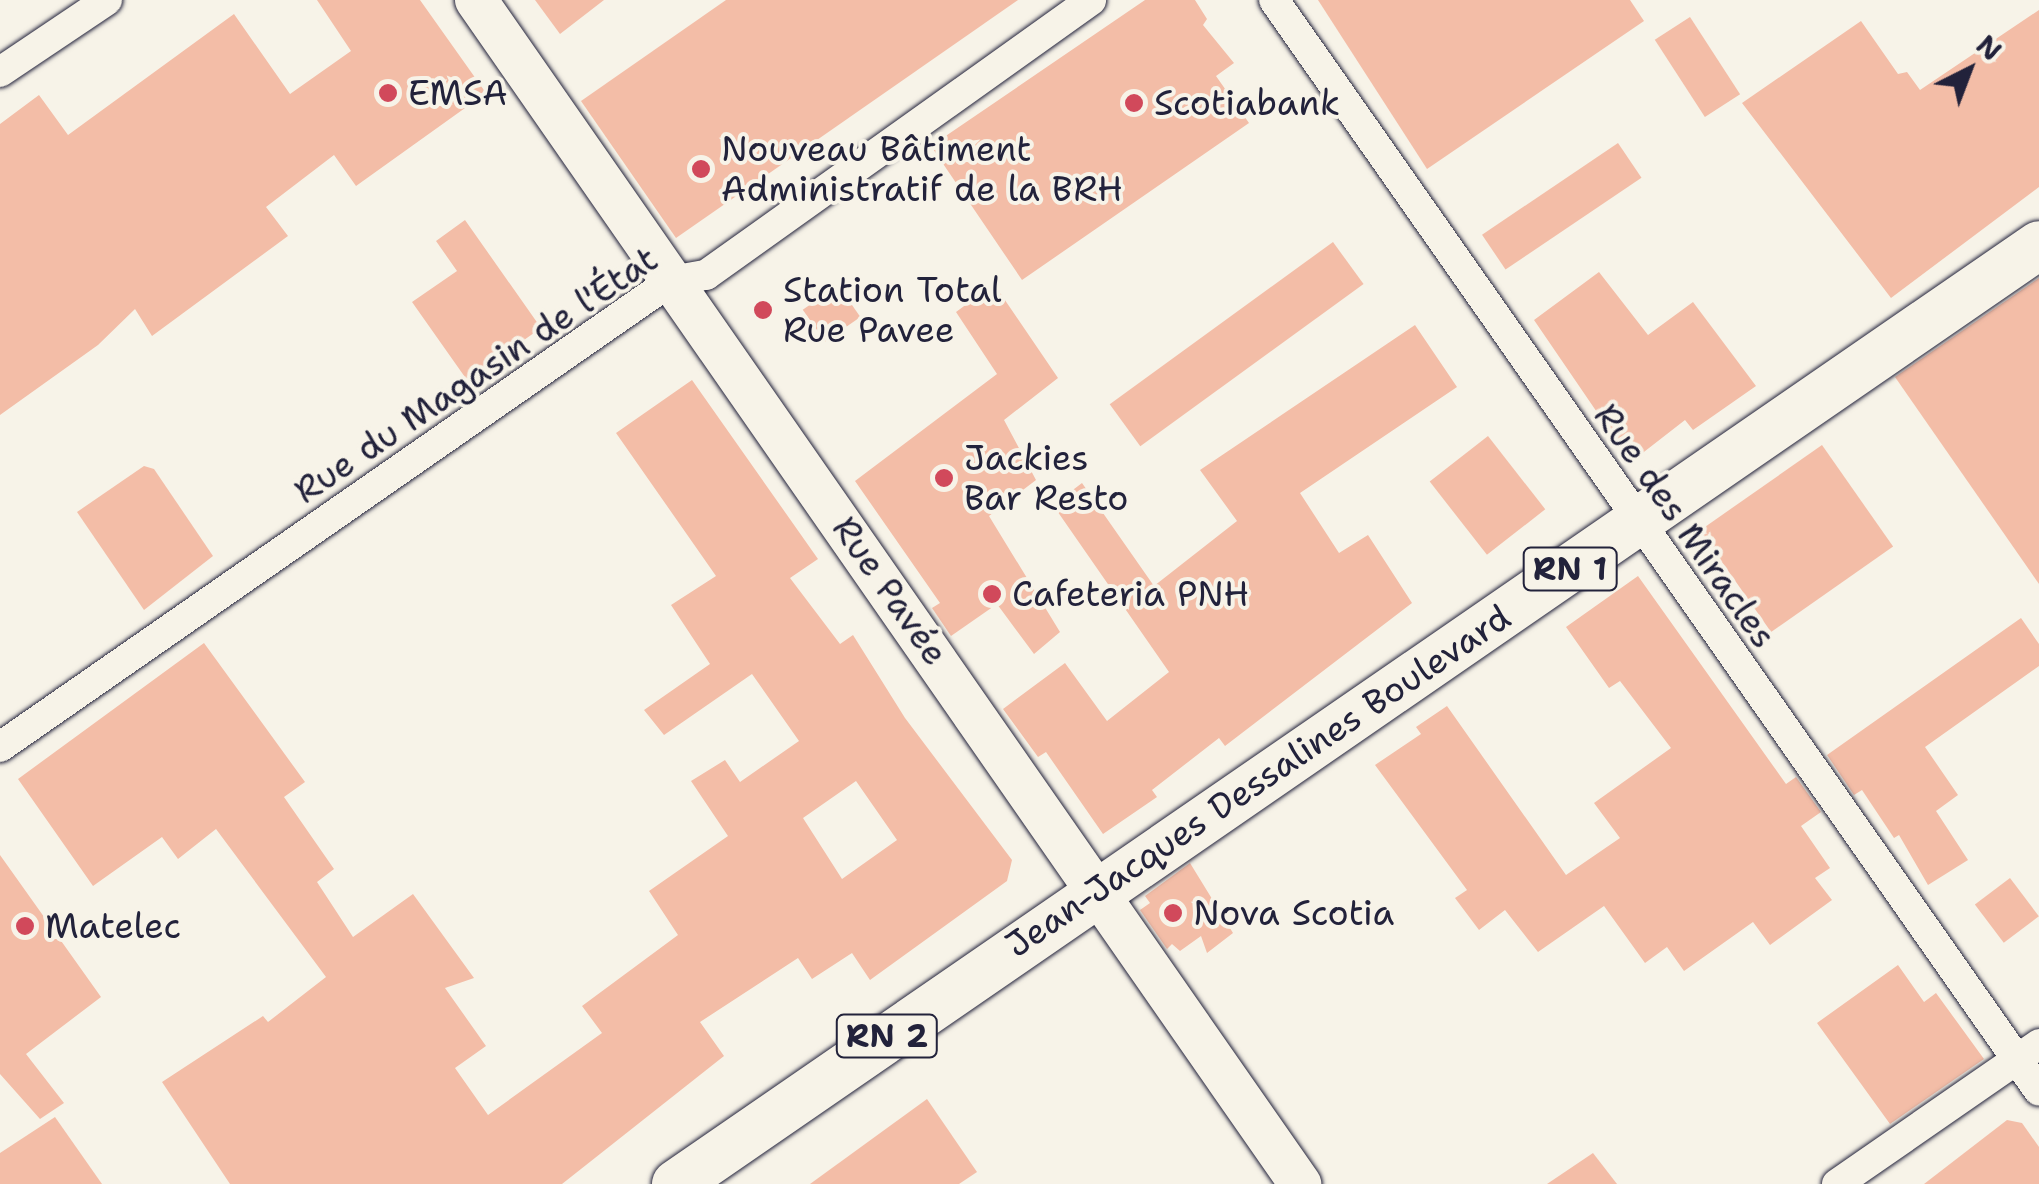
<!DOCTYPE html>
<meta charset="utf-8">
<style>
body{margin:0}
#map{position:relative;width:2039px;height:1184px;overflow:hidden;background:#f7f3e8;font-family:"Shantell Sans",sans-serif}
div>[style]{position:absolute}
.building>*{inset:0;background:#f3bda7;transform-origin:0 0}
.roads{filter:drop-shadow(0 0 2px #22223b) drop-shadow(0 0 2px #22223b)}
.street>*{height:30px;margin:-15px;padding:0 15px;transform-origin:15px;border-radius:15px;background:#f7f3e8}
.secondary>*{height:42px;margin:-21px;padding:0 21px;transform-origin:21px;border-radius:21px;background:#f7f3e8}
.primary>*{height:48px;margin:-24px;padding:0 24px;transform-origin:24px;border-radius:24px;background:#f7f3e8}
.dots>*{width:28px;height:28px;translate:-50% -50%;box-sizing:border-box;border:5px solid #f7f3e8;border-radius:50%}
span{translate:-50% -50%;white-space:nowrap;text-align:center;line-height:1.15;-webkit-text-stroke:8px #f7f3e8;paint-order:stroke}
.shield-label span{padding:2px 8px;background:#f7f3e8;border:2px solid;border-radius:8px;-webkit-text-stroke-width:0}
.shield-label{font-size:32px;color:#22223b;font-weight:700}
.poi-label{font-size:35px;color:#22223b}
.left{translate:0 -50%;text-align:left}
.street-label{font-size:35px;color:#22223b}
.north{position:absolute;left:1919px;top:20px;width:100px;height:100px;-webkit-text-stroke:8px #f7f3e8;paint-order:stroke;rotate:42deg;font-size:28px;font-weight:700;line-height:40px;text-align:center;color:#22223b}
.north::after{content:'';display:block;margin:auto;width:35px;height:45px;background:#22223b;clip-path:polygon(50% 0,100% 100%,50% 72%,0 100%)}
</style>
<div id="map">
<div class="building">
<div style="clip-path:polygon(317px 0,420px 0,486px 93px,356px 186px,334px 155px,266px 207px,288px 236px,152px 336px,135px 309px,98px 345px,0 415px,0 124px,39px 95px,68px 135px,234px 14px,290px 94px,351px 51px)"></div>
<div style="clip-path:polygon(535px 0,604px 0,560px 34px)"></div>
<div style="clip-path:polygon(726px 0,1018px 0,676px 238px,581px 101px)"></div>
<div style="clip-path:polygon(1145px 0,1195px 0,1207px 19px,1203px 25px,1234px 63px,1216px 76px,1249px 123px,1022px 280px,931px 146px)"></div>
<div style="clip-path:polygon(1318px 0,1630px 0,1644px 21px,1427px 169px)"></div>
<div style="clip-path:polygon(2039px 10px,2039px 187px,1891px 298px,1742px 103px,1861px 21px,1898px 74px,1907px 72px,1920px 90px)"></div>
<div style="left:1690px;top:17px;width:92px;height:42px;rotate:57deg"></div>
<div style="left:1618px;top:143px;width:42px;height:164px;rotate:56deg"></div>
<div style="clip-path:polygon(465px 220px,541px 328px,467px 380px,412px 302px,457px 271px,436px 241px)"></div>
<div style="left:1333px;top:242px;width:52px;height:276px;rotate:54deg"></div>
<div style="clip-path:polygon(1599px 272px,1648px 335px,1693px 302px,1756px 386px,1693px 430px,1685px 420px,1631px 462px,1534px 320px)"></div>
<div style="clip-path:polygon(2039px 278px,2039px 584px,1895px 377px)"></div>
<div style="clip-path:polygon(994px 284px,1058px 378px,1004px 420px,1036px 480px,989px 516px,1060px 632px,1034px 654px,997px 604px,951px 636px,932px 608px,940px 603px,855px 481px,997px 374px,956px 312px)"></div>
<div style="left:838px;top:285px;width:39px;height:43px;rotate:55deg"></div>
<div style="clip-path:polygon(1415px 325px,1457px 387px,1300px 493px,1339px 553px,1368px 535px,1412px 603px,1225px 746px,1219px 738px,1152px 790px,1157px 797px,1103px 834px,1046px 752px,1038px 757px,1003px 709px,1065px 663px,1107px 721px,1169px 672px,1053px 505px,1082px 483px,1154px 586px,1237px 521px,1200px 470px)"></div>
<div style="clip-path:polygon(evenodd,692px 380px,818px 559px,790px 578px,840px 644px,853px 635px,905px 718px,1012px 860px,1007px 881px,870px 980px,852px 953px,812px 979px,798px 958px,700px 1022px,724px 1056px,562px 1184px,230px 1184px,162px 1082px,263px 1016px,268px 1022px,326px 977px,216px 829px,178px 859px,162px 837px,93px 886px,18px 779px,204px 643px,305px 782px,284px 797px,334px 869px,317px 882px,353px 937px,413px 894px,474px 978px,445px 988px,486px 1046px,455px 1068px,488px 1115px,602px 1033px,582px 1006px,678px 935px,649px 891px,728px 836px,691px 781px,725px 760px,740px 782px,799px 741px,752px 674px,664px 735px,644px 710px,710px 664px,671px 605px,716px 576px,616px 433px,692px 380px,856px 781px,897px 840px,842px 879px,803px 818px,856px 781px)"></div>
<div style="left:1488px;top:436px;width:93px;height:74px;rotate:52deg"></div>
<div style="left:1822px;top:445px;width:124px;height:149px;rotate:55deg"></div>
<div style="clip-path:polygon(144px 466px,154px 469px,213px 556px,144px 610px,77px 512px)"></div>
<div style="clip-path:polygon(1638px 576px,1786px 784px,1796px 777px,1821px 812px,1801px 826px,1830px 868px,1815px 878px,1832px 900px,1770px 945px,1753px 922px,1684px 971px,1667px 947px,1645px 963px,1604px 906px,1538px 952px,1505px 910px,1479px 930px,1455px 898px,1467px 890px,1375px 765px,1421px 734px,1416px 727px,1447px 706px,1566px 875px,1620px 838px,1594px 803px,1671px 748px,1620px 681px,1609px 688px,1566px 627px)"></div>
<div style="clip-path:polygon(2021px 618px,2039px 644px,2039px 666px,1925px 747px,1958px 795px,1936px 811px,1968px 860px,1928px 885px,1899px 835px,1894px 838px,1862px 790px,1854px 795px,1827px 755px)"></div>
<div style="clip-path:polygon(0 855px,101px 997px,26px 1054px,64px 1103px,40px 1119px,0 1074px)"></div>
<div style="clip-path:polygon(1190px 863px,1233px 933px,1207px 953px,1201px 936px,1180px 951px,1172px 944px,1167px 949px,1140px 910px,1150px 903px,1145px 896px)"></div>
<div style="left:2010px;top:878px;width:48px;height:44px;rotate:53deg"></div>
<div style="clip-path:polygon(1898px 965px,1924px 1002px,1936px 993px,1984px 1059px,1890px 1124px,1817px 1023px)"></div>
<div style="clip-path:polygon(927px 1099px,977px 1172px,959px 1184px,810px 1184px)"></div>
<div style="clip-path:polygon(55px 1117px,102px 1184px,0 1184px,0 1153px)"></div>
<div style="clip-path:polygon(2007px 1120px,2022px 1123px,2039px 1147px,2039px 1184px,1924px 1184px)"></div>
<div style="clip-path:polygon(1593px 1153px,1617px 1184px,1547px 1184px)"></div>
</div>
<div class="roads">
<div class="street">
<div style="left:1274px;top:0;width:1332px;rotate:54.96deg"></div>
<div style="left:0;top:72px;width:129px;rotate:-33.9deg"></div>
<div style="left:0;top:747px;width:817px;rotate:-34.78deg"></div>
<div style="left:671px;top:281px;width:36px;rotate:-10deg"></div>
<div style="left:706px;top:275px;width:473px;rotate:-35.5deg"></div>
<div style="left:1837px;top:1184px;width:246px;rotate:-34.7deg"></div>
</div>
<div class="secondary">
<div style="left:476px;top:0;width:1443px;rotate:55.16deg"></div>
</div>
<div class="primary">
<div style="left:676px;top:1184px;width:1655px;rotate:-34.56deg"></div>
</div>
</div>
<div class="dots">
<div style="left:388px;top:93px;background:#d1495b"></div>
<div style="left:1134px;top:103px;background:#d1495b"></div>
<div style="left:701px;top:169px;background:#d1495b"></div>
<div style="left:763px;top:310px;background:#d1495b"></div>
<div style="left:944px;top:478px;background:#d1495b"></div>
<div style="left:992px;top:594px;background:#d1495b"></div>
<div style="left:1173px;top:913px;background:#d1495b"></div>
<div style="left:25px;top:926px;background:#d1495b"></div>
</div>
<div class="shield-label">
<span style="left:1570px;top:569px">RN 1</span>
<span style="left:887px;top:1036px">RN 2</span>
</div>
<div class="poi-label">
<span class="left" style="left:408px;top:93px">EMSA</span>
<span class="left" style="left:1154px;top:103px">Scotiabank</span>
<span class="left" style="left:721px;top:169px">Nouveau Bâtiment<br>Administratif de la BRH</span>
<span class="left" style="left:783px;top:310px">Station Total<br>Rue Pavee</span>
<span class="left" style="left:964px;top:478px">Jackies<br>Bar Resto</span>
<span class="left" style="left:1012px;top:594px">Cafeteria PNH</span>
<span class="left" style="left:1193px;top:913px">Nova Scotia</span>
<span class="left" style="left:45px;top:926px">Matelec</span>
</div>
<div class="street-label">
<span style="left:476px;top:375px;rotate:-34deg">Rue du Magasin de l'État</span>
<span style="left:1685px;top:526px;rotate:55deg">Rue des Miracles</span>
<span style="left:890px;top:591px;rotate:55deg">Rue Pavée</span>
<span style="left:1258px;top:781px;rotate:-34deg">Jean-Jacques Dessalines Boulevard</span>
</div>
<div class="north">N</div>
</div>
